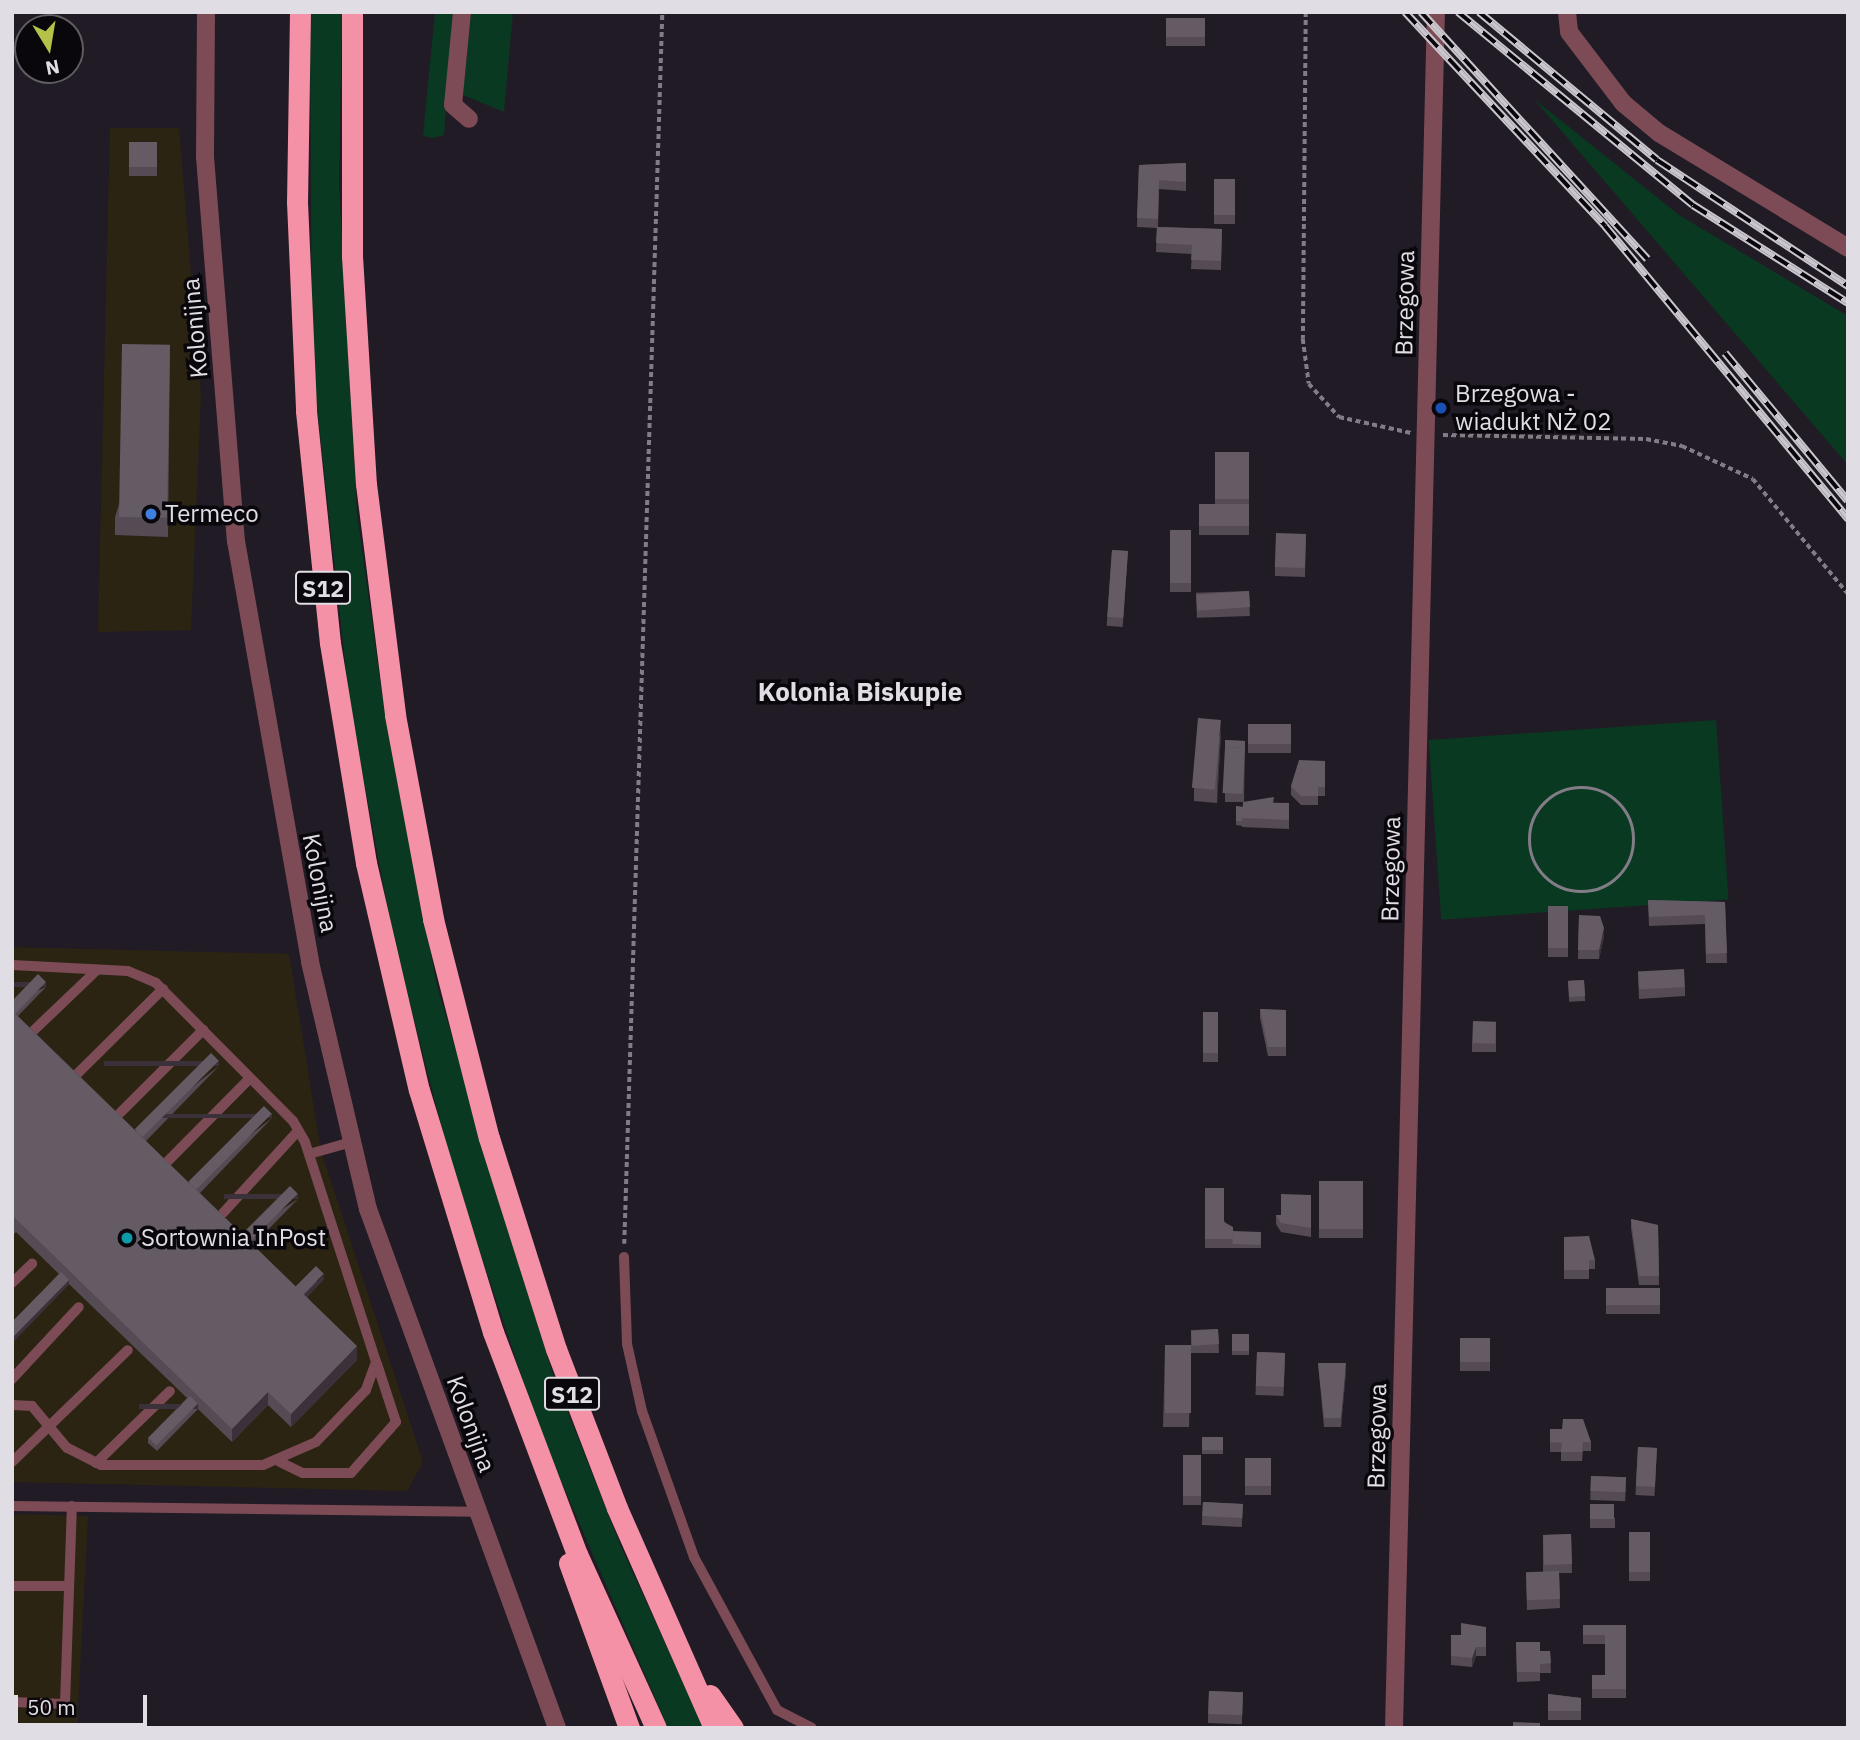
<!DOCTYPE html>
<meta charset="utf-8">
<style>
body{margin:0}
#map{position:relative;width:1860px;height:1740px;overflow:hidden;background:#211b25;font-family:"IBM Plex Sans",sans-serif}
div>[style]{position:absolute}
.commercial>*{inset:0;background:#2b2413}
.green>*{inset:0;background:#0a3922;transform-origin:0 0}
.path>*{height:3.5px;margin-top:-1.75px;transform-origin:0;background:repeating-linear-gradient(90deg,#817c85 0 5px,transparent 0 8.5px)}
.path>.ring{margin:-1.75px;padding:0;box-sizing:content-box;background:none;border:3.5px solid #817c85;border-radius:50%}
.lane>*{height:10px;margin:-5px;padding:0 5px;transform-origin:5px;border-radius:5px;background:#7d4b55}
.street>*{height:18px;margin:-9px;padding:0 9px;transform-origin:9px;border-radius:9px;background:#7d4b55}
.highway>*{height:21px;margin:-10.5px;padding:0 10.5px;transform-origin:10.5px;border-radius:10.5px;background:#f591a6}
.rail>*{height:8px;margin-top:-4px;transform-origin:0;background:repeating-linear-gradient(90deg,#09070b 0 16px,#cac6cd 0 32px);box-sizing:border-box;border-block:2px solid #cac6cd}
.wall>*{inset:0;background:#554b55;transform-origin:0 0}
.shaded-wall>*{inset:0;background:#3a313b;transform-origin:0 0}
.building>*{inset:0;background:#645b64;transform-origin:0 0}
.dots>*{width:19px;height:19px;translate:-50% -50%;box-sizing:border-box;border:4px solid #09070b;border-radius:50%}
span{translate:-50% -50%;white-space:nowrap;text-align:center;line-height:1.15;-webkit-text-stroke:7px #09070b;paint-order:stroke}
.shield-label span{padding:2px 5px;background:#09070b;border:2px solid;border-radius:5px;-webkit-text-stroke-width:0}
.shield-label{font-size:23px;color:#e1dde4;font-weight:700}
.street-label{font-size:24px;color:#e1dde4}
.poi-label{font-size:24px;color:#e1dde4}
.left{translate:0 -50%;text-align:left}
.neighbourhood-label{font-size:26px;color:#e1dde4;font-weight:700}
.frame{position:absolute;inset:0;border:14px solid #e1dde4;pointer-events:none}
.north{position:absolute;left:14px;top:14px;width:70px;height:70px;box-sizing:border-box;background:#09070b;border:2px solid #5f5d62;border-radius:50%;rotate:169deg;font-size:19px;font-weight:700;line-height:28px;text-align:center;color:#e1dde4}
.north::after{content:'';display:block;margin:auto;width:24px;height:32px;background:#b5c249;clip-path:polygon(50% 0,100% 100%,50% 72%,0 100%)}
.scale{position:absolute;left:14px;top:1695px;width:133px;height:32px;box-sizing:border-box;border:4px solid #e1dde4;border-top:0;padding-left:9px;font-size:21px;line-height:24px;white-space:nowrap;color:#e1dde4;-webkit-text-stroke:5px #09070b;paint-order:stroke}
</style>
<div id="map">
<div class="commercial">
<div style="clip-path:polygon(110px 128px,179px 128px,201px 395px,191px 630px,98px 632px)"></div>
<div style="clip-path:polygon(12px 947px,289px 954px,321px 1151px,423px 1462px,407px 1491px,12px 1482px)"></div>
<div style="clip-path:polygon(12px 1514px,88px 1516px,77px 1728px,12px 1728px)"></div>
</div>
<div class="green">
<div style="clip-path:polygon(310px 12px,342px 12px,339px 184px,357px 514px,382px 694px,437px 986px,551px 1369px,621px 1547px,704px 1728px,668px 1728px,542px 1437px,452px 1168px,393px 937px,350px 706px,312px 361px)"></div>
<div style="clip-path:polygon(435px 12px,453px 12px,444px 135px,433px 138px,423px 136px)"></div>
<div style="clip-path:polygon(471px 12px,513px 12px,504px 112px,463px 95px)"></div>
<div style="clip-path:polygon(1534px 99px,1679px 215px,1848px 316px,1848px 465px)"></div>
<div style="left:1716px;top:720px;width:180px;height:288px;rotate:86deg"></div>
</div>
<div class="path">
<div style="left:1306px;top:12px;width:327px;rotate:90.5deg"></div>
<div style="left:1303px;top:339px;width:45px;rotate:82.4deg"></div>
<div style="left:1309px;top:384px;width:45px;rotate:47.7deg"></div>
<div style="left:1339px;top:417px;width:74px;rotate:12.5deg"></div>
<div style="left:1443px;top:435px;width:203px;rotate:1.1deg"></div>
<div style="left:1646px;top:439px;width:37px;rotate:11deg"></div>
<div style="left:1682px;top:446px;width:78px;rotate:24.9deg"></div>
<div style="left:1753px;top:479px;width:149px;rotate:50.4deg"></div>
<div class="ring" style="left:1530px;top:788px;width:100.5px;height:100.5px"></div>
<div style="left:624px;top:1244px;width:1233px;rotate:-88.23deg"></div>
</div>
<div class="lane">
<div style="left:12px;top:965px;width:116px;rotate:3deg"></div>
<div style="left:128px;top:971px;width:30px;rotate:23deg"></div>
<div style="left:156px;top:983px;width:194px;rotate:45.2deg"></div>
<div style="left:293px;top:1121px;width:24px;rotate:60deg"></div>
<div style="left:305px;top:1142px;width:231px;rotate:72.1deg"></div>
<div style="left:376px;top:1362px;width:30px;rotate:110deg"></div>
<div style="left:366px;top:1390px;width:72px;rotate:133.9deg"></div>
<div style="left:316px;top:1442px;width:58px;rotate:156.5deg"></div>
<div style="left:263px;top:1465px;width:162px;rotate:180deg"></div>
<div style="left:101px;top:1465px;width:38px;rotate:-153deg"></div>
<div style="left:67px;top:1448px;width:55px;rotate:-129.8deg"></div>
<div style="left:32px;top:1406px;width:20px;rotate:-177deg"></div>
<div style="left:30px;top:1034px;width:93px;rotate:-43.7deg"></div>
<div style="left:77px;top:1074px;width:121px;rotate:-44.7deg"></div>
<div style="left:119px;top:1114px;width:119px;rotate:-45deg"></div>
<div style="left:309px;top:1154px;width:41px;rotate:-15.8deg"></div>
<div style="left:167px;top:1162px;width:118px;rotate:-45.3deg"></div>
<div style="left:223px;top:1213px;width:111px;rotate:-47.6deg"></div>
<div style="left:624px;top:1257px;width:87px;rotate:88deg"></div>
<div style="left:627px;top:1344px;width:69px;rotate:77.4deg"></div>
<div style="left:642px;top:1411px;width:155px;rotate:70.4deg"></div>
<div style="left:694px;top:1557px;width:174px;rotate:61.5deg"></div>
<div style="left:777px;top:1710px;width:39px;rotate:27deg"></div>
<div style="left:12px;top:1283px;width:28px;rotate:-44deg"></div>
<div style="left:12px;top:1379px;width:98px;rotate:-47.1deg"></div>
<div style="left:12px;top:1462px;width:161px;rotate:-44deg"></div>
<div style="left:280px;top:1462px;width:25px;rotate:26deg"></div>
<div style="left:303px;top:1473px;width:48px"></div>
<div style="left:351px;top:1473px;width:68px;rotate:-48.6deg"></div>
<div style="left:396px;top:1422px;width:61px;rotate:-108.1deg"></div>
<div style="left:96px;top:1463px;width:103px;rotate:-44.2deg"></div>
<div style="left:12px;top:1506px;width:464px;rotate:0.7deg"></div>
<div style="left:12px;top:1586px;width:57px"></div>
<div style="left:12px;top:1702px;width:53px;rotate:2.2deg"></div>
<div style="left:65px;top:1704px;width:198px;rotate:-88deg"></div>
</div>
<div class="street">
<div style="left:206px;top:12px;width:145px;rotate:90.4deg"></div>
<div style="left:205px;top:157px;width:385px;rotate:85.4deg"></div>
<div style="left:236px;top:541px;width:427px;rotate:80deg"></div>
<div style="left:310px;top:962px;width:254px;rotate:76.8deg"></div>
<div style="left:368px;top:1209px;width:552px;rotate:69.99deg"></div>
<div style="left:462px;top:12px;width:93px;rotate:95.5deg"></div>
<div style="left:453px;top:105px;width:21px;rotate:41deg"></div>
<div style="left:1567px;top:12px;width:20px;rotate:84deg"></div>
<div style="left:1569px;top:32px;width:89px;rotate:52.7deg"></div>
<div style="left:1623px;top:103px;width:47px;rotate:39.8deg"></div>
<div style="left:1659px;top:133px;width:221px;rotate:31.3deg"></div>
<div style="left:1394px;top:1728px;width:1717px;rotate:-88.6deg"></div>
</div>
<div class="highway">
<div style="left:300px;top:12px;width:190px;rotate:90.9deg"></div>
<div style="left:297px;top:202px;width:209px;rotate:87.5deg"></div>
<div style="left:306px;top:411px;width:233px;rotate:84.1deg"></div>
<div style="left:330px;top:643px;width:223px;rotate:80.7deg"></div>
<div style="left:366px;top:863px;width:233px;rotate:76.9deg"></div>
<div style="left:419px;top:1090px;width:253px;rotate:73deg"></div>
<div style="left:493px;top:1332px;width:237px;rotate:69.3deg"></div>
<div style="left:577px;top:1554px;width:191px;rotate:65.6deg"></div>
<div style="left:352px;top:12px;width:244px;rotate:90deg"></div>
<div style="left:352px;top:256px;width:228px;rotate:86.5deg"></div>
<div style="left:366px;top:484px;width:233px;rotate:82.8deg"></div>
<div style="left:395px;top:715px;width:208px;rotate:79.4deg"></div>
<div style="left:433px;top:919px;width:226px;rotate:75.7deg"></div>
<div style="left:489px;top:1138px;width:221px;rotate:72.4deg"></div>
<div style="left:556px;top:1349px;width:170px;rotate:69deg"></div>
<div style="left:617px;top:1508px;width:240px;rotate:66.2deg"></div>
<div style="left:569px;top:1563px;width:176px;rotate:70deg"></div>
<div style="left:710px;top:1695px;width:40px;rotate:55.1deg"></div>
</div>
<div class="rail">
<div style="left:1405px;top:12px;width:293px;rotate:46.9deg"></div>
<div style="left:1605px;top:226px;width:381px;rotate:50.3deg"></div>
<div style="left:1421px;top:12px;width:335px;rotate:47.5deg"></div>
<div style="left:1458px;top:12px;width:304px;rotate:39.4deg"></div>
<div style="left:1693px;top:205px;width:183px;rotate:32.3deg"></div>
<div style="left:1479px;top:12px;width:231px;rotate:39.7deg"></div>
<div style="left:1657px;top:160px;width:229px;rotate:33.4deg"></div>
<div style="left:1725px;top:353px;width:192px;rotate:50.3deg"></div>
</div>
<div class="wall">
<div style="left:1166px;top:18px;width:39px;height:28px"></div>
<div style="left:129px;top:142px;width:28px;height:34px"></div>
<div style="clip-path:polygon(1186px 163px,1186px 191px,1159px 189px,1158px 227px,1222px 229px,1221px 270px,1191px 269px,1192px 254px,1156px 252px,1157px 228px,1137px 227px,1139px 165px)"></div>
<div style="left:1214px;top:179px;width:21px;height:45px"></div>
<div style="clip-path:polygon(170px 345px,168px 537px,115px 535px,115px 517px)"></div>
<div style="clip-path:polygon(1215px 452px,1249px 452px,1249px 535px,1199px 535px,1199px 526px,1215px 504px)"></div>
<div style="left:1170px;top:530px;width:21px;height:62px"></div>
<div style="clip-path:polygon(1306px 534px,1305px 577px,1275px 576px,1275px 567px)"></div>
<div style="left:1112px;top:550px;width:16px;height:76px;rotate:4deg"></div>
<div style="left:1249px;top:591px;width:25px;height:53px;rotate:88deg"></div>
<div style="left:1248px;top:724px;width:43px;height:29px"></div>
<div style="clip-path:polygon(1221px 733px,1217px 803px,1194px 801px,1194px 788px)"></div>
<div style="clip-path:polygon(1225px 740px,1245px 741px,1244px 802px,1289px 803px,1289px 829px,1242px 827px,1242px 826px,1236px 825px,1236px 806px,1243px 807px,1243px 802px,1225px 802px)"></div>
<div style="clip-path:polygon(1325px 761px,1325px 796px,1318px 796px,1318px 805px,1301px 805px,1291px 795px,1291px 786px)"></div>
<div style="clip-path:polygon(1648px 900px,1725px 902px,1727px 963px,1706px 963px,1705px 924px,1649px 926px)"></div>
<div style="left:1548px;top:906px;width:20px;height:51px"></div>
<div style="clip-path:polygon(1579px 915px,1604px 937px,1599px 959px,1578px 959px)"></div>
<div style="clip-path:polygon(1638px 971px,1685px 987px,1685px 996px,1639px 999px)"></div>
<div style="left:1584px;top:980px;width:21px;height:16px;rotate:87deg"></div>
<div style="clip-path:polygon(46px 987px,18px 1016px,136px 1131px,219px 1066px,146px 1141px,189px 1183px,272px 1118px,200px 1193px,243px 1235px,298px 1199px,253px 1245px,296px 1287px,324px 1279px,307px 1297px,357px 1360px,291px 1427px,268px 1405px,232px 1442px,198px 1409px,157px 1451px,148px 1443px,148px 1438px,187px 1398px,69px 1284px,12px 1343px,12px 1322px,59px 1274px,16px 1232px,12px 1236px,12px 1001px)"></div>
<div style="clip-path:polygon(1260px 1009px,1286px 1010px,1286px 1056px,1268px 1056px,1260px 1018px)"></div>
<div style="left:1203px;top:1012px;width:15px;height:50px"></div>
<div style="clip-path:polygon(1496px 1022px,1496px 1052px,1472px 1052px,1472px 1043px)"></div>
<div style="left:1319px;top:1181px;width:44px;height:57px"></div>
<div style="clip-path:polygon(1205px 1188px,1233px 1236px,1261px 1232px,1261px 1248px,1205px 1248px)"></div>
<div style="clip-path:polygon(1311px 1195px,1311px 1237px,1281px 1232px,1276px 1224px,1276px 1215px,1281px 1215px)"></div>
<div style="clip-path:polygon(1631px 1219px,1658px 1225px,1659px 1285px,1639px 1285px,1631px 1228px)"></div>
<div style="clip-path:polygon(1564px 1237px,1595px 1260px,1595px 1269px,1589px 1269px,1589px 1279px,1564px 1279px)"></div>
<div style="left:1660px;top:1288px;width:26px;height:54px;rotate:90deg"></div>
<div style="clip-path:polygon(1218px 1329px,1219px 1353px,1191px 1353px,1189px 1427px,1163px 1427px,1165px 1345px,1191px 1345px,1191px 1330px)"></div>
<div style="left:1232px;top:1334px;width:17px;height:21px"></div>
<div style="left:1460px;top:1338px;width:30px;height:33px"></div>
<div style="left:1257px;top:1352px;width:28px;height:43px;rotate:2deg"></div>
<div style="clip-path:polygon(1318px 1363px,1346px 1372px,1341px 1427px,1324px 1427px)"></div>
<div style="clip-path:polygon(1550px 1429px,1591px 1442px,1591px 1451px,1583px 1451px,1582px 1461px,1561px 1461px,1561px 1452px,1550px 1452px)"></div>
<div style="left:1202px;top:1437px;width:21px;height:17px"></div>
<div style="left:1638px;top:1447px;width:19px;height:48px;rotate:3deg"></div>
<div style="left:1183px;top:1455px;width:18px;height:50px"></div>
<div style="left:1245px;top:1458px;width:26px;height:37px"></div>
<div style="left:1591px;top:1476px;width:35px;height:24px;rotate:2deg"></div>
<div style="left:1203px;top:1502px;width:40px;height:23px;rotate:3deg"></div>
<div style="clip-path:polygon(1590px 1504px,1615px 1518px,1615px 1528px,1590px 1528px)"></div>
<div style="left:1629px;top:1532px;width:21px;height:49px"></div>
<div style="clip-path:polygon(1571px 1534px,1572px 1573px,1559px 1573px,1560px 1608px,1527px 1610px,1526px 1573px,1543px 1572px,1543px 1535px)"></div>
<div style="clip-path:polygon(1583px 1625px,1626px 1625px,1626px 1698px,1592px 1698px,1592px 1675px,1605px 1675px,1605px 1644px,1583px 1644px)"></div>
<div style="clip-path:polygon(1486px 1627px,1486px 1656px,1476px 1656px,1472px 1667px,1451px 1665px,1451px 1635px,1461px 1635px)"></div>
<div style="clip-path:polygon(1516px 1642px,1540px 1651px,1550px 1651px,1551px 1673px,1540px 1673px,1540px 1681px,1517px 1682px)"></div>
<div style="left:1209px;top:1691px;width:34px;height:32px;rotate:2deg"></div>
<div style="clip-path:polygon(1548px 1694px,1581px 1698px,1581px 1720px,1548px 1720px)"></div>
</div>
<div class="shaded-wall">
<div style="clip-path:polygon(1221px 720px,1221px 733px,1217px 803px,1217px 789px)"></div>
<div style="clip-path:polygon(1604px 928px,1604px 937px,1599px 959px,1599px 950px)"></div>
<div style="left:46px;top:982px;width:5px;height:49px;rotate:90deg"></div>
<div style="left:219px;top:1061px;width:5px;height:115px;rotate:90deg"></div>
<div style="left:272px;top:1114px;width:4px;height:114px;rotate:90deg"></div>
<div style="left:298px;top:1194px;width:5px;height:74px;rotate:90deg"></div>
<div style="clip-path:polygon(324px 1274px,324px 1279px,300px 1304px,300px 1299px)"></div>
<div style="clip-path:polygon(69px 1280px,69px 1284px,12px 1343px,12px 1338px)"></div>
<div style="clip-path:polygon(357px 1346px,357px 1360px,291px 1427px,291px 1414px)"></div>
<div style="clip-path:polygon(1346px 1363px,1346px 1372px,1341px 1427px,1341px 1418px)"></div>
<div style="clip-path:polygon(268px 1392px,268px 1405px,232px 1442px,232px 1429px)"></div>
<div style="left:198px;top:1404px;width:5px;height:59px;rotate:90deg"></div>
<div style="clip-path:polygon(1476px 1647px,1476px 1656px,1472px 1667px,1472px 1658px)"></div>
</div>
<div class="building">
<div style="left:1166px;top:18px;width:39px;height:19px"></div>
<div style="left:129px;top:142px;width:28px;height:25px"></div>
<div style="clip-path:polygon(1186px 163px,1186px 182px,1159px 180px,1158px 219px,1137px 218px,1139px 165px)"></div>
<div style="left:1214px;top:179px;width:21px;height:36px"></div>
<div style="clip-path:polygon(1157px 227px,1222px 229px,1221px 261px,1191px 260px,1192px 245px,1156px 243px)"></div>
<div style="left:122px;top:344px;width:48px;height:173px;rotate:1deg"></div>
<div style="left:1215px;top:452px;width:34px;height:47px"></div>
<div style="left:1199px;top:504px;width:50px;height:22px"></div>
<div style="left:1170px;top:530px;width:21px;height:53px"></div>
<div style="left:1276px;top:533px;width:30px;height:34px;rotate:2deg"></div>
<div style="left:1112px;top:550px;width:16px;height:67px;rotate:4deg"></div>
<div style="left:1249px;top:591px;width:16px;height:53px;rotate:86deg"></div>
<div style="left:1198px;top:718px;width:23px;height:70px;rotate:5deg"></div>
<div style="left:1248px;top:724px;width:43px;height:20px"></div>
<div style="clip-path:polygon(1225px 740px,1245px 741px,1245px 752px,1245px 748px,1225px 747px)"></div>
<div style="left:1225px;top:747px;width:20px;height:46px;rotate:3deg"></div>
<div style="clip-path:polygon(1299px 760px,1325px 761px,1325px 787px,1318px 787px,1318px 796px,1301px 796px,1291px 786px)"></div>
<div style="clip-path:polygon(1274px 797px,1273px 803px,1289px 803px,1289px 820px,1242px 818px,1243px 802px)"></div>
<div style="clip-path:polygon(1236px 806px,1243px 807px,1242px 821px,1236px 821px)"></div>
<div style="clip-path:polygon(1648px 900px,1725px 902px,1727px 953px,1706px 954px,1705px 915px,1649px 917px)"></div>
<div style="left:1548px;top:906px;width:20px;height:42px"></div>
<div style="clip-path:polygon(1579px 915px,1600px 916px,1604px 928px,1599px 950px,1578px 950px)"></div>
<div style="left:1684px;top:969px;width:18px;height:46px;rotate:87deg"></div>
<div style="clip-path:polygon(38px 974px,46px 982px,15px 1014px,12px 1011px,12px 1001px)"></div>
<div style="left:1584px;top:980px;width:16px;height:16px;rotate:86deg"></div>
<div style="clip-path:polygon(1260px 1009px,1286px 1010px,1286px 1047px,1268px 1047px)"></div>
<div style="clip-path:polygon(12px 1011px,357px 1346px,291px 1414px,268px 1392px,232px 1429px,12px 1215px)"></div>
<div style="left:1203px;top:1012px;width:15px;height:41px"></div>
<div style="left:1473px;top:1021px;width:23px;height:22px;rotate:2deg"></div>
<div style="left:211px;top:1053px;width:11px;height:108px;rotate:45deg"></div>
<div style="left:264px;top:1106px;width:11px;height:107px;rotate:45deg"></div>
<div style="left:1319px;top:1181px;width:44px;height:48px"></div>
<div style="left:290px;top:1186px;width:11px;height:69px;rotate:45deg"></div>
<div style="clip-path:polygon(1205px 1188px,1224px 1188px,1224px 1222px,1233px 1227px,1233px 1239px,1205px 1239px)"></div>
<div style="clip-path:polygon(1281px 1194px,1311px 1195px,1311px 1228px,1281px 1223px,1276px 1215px,1281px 1215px)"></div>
<div style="clip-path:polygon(1631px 1219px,1658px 1225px,1659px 1276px,1639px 1276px)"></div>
<div style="left:1233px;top:1231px;width:28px;height:13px;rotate:2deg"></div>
<div style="clip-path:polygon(1589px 1236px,1595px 1260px,1589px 1260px,1589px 1270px,1564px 1270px,1564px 1237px)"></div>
<div style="left:316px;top:1266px;width:11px;height:29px;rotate:45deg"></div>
<div style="clip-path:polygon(61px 1272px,69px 1280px,12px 1338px,12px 1322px)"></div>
<div style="left:1660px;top:1288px;width:17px;height:54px;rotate:90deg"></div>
<div style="left:1218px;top:1329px;width:15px;height:27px;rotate:86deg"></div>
<div style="left:1232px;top:1334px;width:17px;height:17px"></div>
<div style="left:1460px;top:1338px;width:30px;height:24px"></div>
<div style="left:1165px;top:1345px;width:26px;height:68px"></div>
<div style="left:1257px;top:1352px;width:28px;height:34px;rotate:2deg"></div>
<div style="clip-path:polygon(1318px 1363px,1346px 1363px,1341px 1418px,1324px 1418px)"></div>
<div style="left:190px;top:1396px;width:11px;height:59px;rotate:45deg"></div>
<div style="clip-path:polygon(1563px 1419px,1583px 1419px,1591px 1442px,1583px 1442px,1582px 1452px,1561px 1452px,1562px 1443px,1550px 1442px,1550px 1429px,1562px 1429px)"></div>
<div style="left:1202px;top:1437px;width:21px;height:13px"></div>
<div style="left:1638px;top:1447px;width:19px;height:39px;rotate:3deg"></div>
<div style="left:1183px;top:1455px;width:18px;height:41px"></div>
<div style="left:1245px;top:1458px;width:26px;height:28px"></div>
<div style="left:1591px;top:1476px;width:35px;height:15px;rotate:2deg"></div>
<div style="left:1203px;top:1502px;width:40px;height:14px;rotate:3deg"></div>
<div style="left:1590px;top:1504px;width:24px;height:15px"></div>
<div style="left:1629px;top:1532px;width:21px;height:40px"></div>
<div style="left:1571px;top:1534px;width:30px;height:28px;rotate:88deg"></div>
<div style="left:1559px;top:1571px;width:28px;height:33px;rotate:88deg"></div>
<div style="clip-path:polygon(1461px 1623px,1486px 1627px,1486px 1647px,1476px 1647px,1472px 1658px,1451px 1656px,1451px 1635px,1461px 1635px)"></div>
<div style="clip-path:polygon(1583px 1625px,1626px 1625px,1626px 1689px,1592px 1689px,1592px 1675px,1605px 1675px,1605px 1635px,1583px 1635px)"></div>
<div style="clip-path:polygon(1516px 1642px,1540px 1642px,1540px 1651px,1550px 1651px,1551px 1663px,1540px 1664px,1540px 1672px,1517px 1672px)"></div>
<div style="left:1209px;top:1691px;width:34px;height:23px;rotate:2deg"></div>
<div style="clip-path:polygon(1548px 1694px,1581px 1698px,1581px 1711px,1548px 1711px)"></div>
<div style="clip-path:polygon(1513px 1722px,1540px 1723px,1540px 1728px,1513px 1728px)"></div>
<div style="clip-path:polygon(1250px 1726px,1276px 1728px,1250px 1728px)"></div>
</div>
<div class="dots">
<div style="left:1441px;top:408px;background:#1a4fb4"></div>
<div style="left:151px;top:514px;background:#3f7fe0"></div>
<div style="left:127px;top:1238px;background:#0f9aa8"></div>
</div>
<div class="shield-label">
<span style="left:323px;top:588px">S12</span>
<span style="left:572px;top:1394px">S12</span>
</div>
<div class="street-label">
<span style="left:1405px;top:303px;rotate:-89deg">Brzegowa</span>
<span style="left:195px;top:328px;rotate:-95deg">Kolonijna</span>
<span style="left:1391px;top:869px;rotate:-89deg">Brzegowa</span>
<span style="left:320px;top:883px;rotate:79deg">Kolonijna</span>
<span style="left:471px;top:1424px;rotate:70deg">Kolonijna</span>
<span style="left:1377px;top:1436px;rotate:-89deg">Brzegowa</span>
</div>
<div class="poi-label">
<span class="left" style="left:1455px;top:408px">Brzegowa -<br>wiadukt NŻ 02</span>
<span class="left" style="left:165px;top:514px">Termeco</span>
<span class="left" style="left:141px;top:1238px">Sortownia InPost</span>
</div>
<div class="neighbourhood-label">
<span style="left:860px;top:692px">Kolonia Biskupie</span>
</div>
<div class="frame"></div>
<div class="north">N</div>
<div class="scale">50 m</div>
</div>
